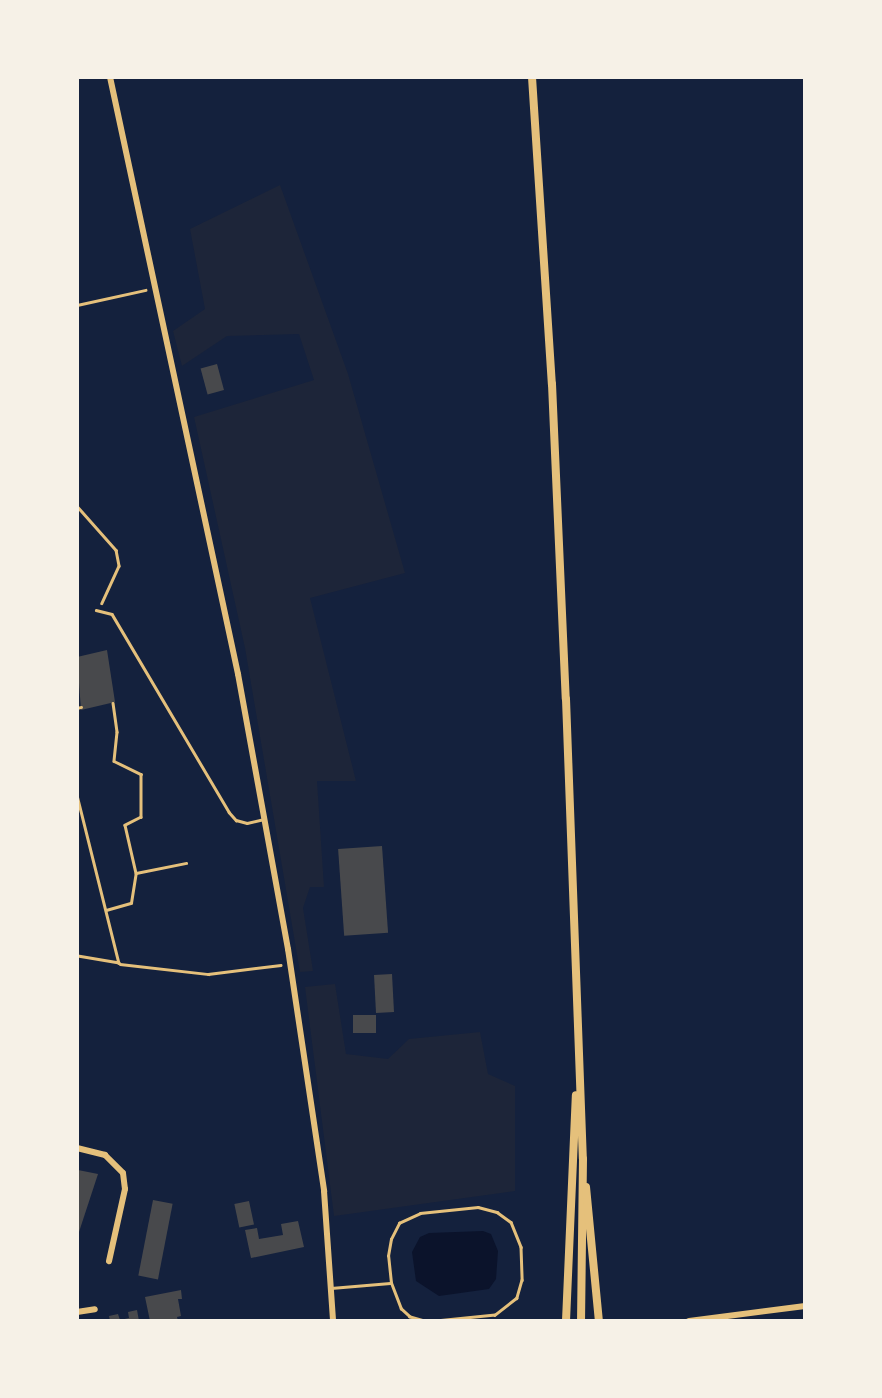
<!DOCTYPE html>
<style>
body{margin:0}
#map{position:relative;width:882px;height:1398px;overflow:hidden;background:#14213d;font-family:"Space Grotesk",sans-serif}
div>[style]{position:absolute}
.green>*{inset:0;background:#1d2539}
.water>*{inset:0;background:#0b132b}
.building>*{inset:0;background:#48494c;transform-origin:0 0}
.path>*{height:2.5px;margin:-1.25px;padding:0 1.25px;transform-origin:1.25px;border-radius:1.25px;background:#e5c07b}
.service>*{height:2.5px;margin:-1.25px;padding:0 1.25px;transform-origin:1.25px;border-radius:1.25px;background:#e5c07b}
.minor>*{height:6px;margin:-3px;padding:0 3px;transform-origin:3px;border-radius:3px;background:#e5c07b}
.secondary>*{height:8px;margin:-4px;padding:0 4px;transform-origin:4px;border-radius:4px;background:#e5c07b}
span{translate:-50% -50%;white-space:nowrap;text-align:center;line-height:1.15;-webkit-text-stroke:5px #f6f1e7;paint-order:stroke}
.frame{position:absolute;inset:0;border:79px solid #f6f1e7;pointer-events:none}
</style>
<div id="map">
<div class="green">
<div style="clip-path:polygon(280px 185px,348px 374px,405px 573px,310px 598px,356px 781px,317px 781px,324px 887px,310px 887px,303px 908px,313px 971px,300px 972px,245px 648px,194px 417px,314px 380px,299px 334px,227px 336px,182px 366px,173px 331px,205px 309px,190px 229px)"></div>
<div style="clip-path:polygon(335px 984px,346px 1054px,388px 1059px,409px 1039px,480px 1032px,488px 1074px,515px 1086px,515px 1191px,334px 1216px,305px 987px)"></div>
</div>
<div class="water">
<div style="clip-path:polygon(483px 1231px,491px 1234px,498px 1251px,496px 1279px,489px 1289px,439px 1296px,416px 1281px,412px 1252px,420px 1237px,429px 1233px)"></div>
</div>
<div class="building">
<div style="left:217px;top:364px;width:27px;height:17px;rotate:75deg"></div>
<div style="clip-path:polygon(107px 650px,115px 702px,81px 710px,77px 657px)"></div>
<div style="left:382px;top:846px;width:87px;height:44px;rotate:86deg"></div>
<div style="left:392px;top:974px;width:38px;height:18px;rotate:87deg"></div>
<div style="left:376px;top:1015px;width:18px;height:23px;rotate:90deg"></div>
<div style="clip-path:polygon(78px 1170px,98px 1174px,78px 1235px,77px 1235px)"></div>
<div style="left:153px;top:1200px;width:20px;height:77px;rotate:11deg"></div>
<div style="left:249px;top:1201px;width:24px;height:15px;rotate:78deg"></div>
<div style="clip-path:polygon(298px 1221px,304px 1247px,251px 1258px,245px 1230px,257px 1228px,259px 1239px,283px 1235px,281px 1224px)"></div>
<div style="clip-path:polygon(181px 1290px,182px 1299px,178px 1299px,181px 1316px,177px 1317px,178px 1321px,150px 1321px,145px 1297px)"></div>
<div style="clip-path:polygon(137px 1310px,139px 1321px,110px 1321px,109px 1316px,118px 1314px,120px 1320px,129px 1318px,128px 1312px)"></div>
</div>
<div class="path">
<div style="left:77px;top:305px;width:70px;rotate:-12.4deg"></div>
<div style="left:77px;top:506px;width:59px;rotate:48.4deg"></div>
<div style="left:116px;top:550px;width:16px;rotate:79deg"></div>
<div style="left:119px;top:566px;width:41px;rotate:114.7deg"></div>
<div style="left:113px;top:703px;width:29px;rotate:82deg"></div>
<div style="left:117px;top:732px;width:29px;rotate:96deg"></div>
<div style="left:114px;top:761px;width:30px;rotate:26deg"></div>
<div style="left:141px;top:774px;width:43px;rotate:90deg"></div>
<div style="left:141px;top:817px;width:18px;rotate:153deg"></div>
<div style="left:125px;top:825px;width:49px;rotate:77.1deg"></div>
<div style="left:77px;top:708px;width:4px;rotate:-14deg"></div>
<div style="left:77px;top:795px;width:173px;rotate:76deg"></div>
<div style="left:119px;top:963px;width:43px;rotate:-170.5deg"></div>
<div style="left:106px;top:910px;width:26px;rotate:-16deg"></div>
<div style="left:131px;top:903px;width:30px;rotate:-81deg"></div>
<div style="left:136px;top:873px;width:51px;rotate:-11.3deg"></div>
<div style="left:120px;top:964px;width:89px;rotate:6.5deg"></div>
<div style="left:208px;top:974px;width:73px;rotate:-7.1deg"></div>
</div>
<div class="service">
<div style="left:96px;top:610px;width:16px;rotate:14deg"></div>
<div style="left:112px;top:614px;width:230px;rotate:59.4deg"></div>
<div style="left:229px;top:812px;width:11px;rotate:49deg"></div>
<div style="left:236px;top:820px;width:11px;rotate:15deg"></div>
<div style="left:247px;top:823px;width:17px;rotate:-13deg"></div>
<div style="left:331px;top:1288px;width:59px;rotate:-4.8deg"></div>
<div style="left:424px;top:1321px;width:15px;rotate:-164deg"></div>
<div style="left:410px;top:1317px;width:12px;rotate:-138deg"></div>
<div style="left:401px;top:1309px;width:28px;rotate:-111deg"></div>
<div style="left:391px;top:1283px;width:27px;rotate:-96deg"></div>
<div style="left:388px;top:1256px;width:17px;rotate:-80deg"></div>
<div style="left:391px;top:1239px;width:18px;rotate:-63deg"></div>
<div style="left:399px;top:1223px;width:23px;rotate:-25deg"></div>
<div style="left:420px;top:1213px;width:58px;rotate:-5.9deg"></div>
<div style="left:478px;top:1207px;width:20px;rotate:15deg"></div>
<div style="left:497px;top:1212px;width:17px;rotate:36deg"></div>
<div style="left:511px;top:1222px;width:27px;rotate:68deg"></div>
<div style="left:521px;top:1247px;width:33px;rotate:88deg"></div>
<div style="left:522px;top:1280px;width:19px;rotate:106deg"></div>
<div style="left:517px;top:1298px;width:28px;rotate:142deg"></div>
<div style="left:495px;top:1315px;width:59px;rotate:174.2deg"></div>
</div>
<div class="minor">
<div style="left:110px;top:77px;width:611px;rotate:77.9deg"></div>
<div style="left:238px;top:674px;width:280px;rotate:79.7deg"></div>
<div style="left:288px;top:949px;width:245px;rotate:81.5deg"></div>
<div style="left:324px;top:1191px;width:130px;rotate:86deg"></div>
<div style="left:77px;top:1148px;width:29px;rotate:14deg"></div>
<div style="left:105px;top:1155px;width:25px;rotate:45deg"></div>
<div style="left:123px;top:1173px;width:16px;rotate:83deg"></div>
<div style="left:125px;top:1189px;width:74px;rotate:102.5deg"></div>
<div style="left:77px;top:1312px;width:18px;rotate:-9deg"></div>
<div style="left:689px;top:1321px;width:117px;rotate:-7.4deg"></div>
</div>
<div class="secondary">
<div style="left:532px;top:77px;width:308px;rotate:86.3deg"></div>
<div style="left:552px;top:384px;width:315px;rotate:87.5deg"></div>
<div style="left:566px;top:699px;width:460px;rotate:87.9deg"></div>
<div style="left:583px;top:1159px;width:162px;rotate:90.7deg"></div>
<div style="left:586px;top:1187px;width:135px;rotate:84.5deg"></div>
<div style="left:566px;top:1321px;width:226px;rotate:-87.5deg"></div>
</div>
<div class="frame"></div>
</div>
